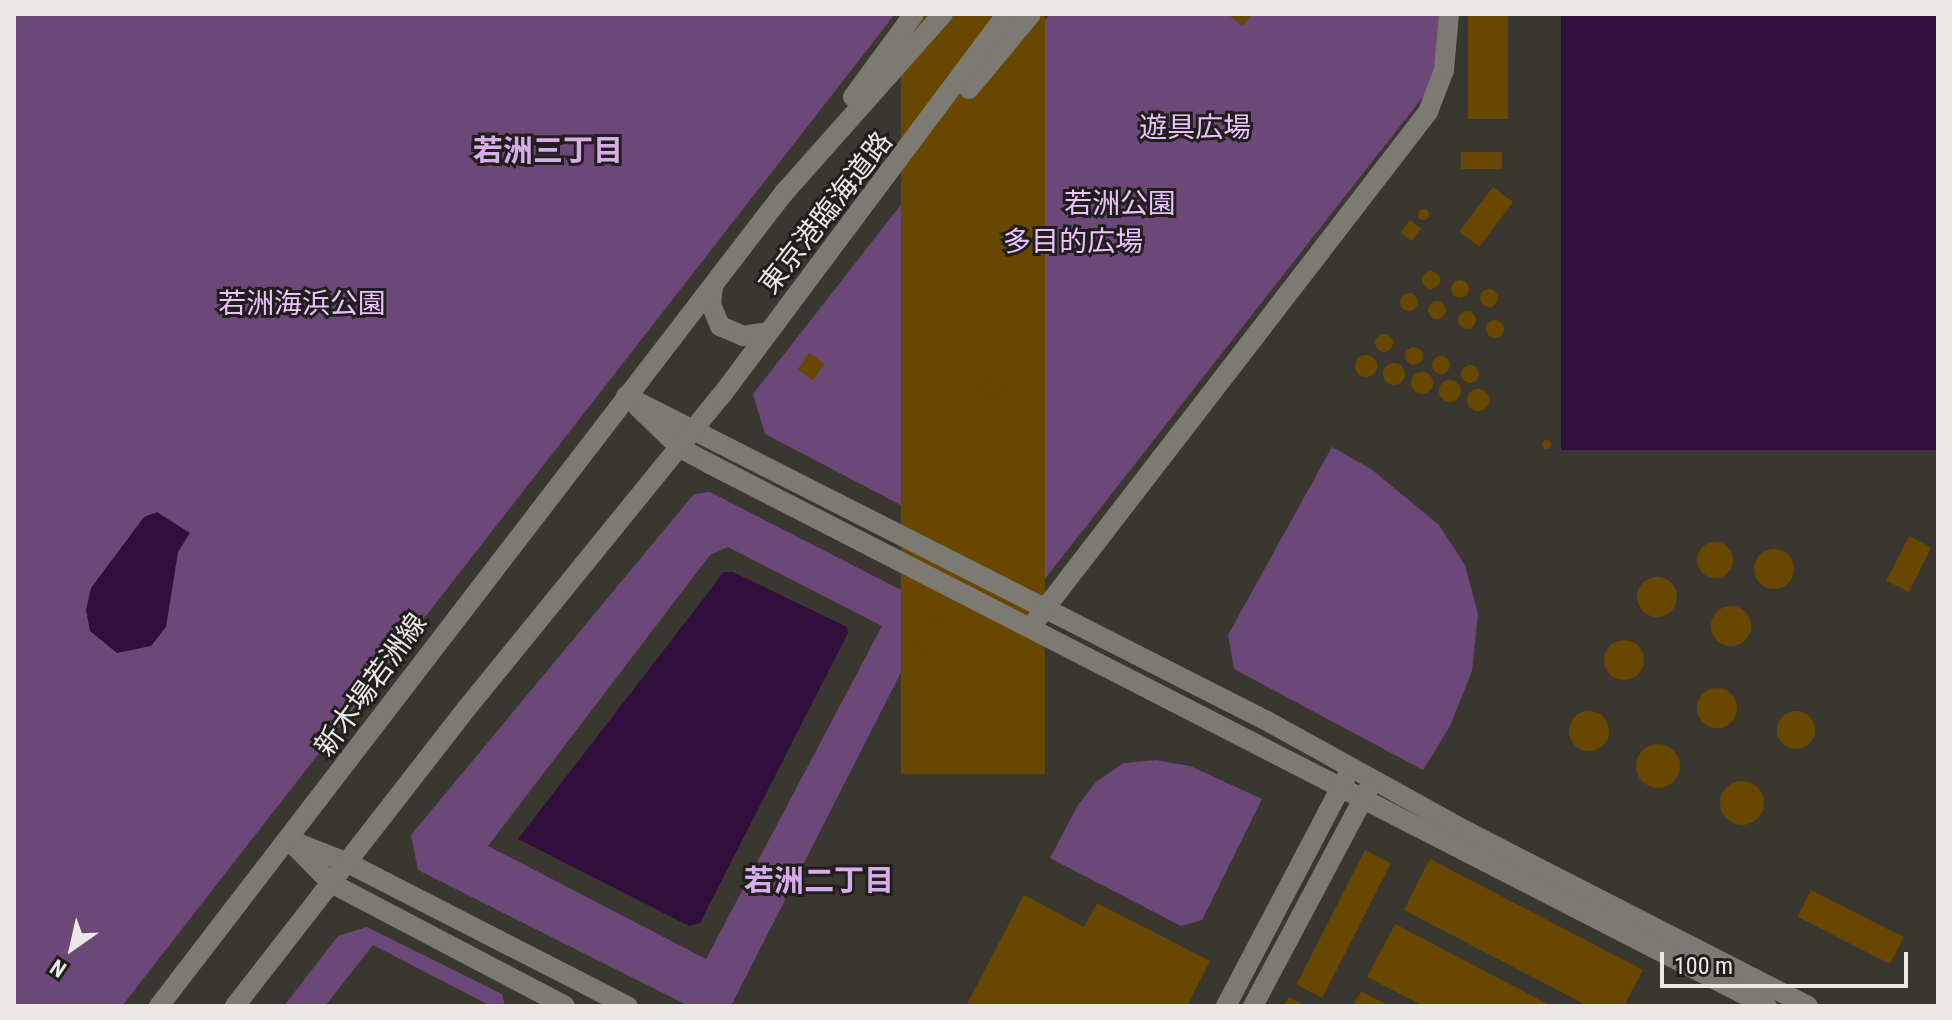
<!DOCTYPE html>
<meta charset="utf-8">
<style>
body{margin:0}
#map{position:relative;width:1952px;height:1020px;overflow:hidden;background:#3a3731;font-family:"Roboto Condensed","Noto Sans JP",sans-serif}
div>[style]{position:absolute}
.green>*{inset:0;background:#6b4878}
.water>*{inset:0;background:#310f3d;transform-origin:0 0}
.building>*{inset:0;background:#684800;transform-origin:0 0}
.round{border-radius:50%}
.minor>*{height:20px;margin:-10px;padding:0 10px;transform-origin:10px;border-radius:10px;background:#7d7973}
span{translate:-50% -50%;white-space:nowrap;text-align:center;line-height:1.15;-webkit-text-stroke:6px #201f1c;paint-order:stroke}
.park-label{font-size:28px;color:#edc1ff}
.street-label{font-size:28px;color:#ebe9e5}
.neighbourhood-label{font-size:30px;color:#d8abeb;font-weight:700}
.frame{position:absolute;inset:0;border:16px solid #ebe9e5;pointer-events:none}
.north{position:absolute;left:32px;top:908px;width:80px;height:80px;-webkit-text-stroke:6px #201f1c;paint-order:stroke;rotate:214deg;font-size:22px;font-weight:700;line-height:32px;text-align:center;color:#ebe9e5}
.north::after{content:'';display:block;margin:auto;width:28px;height:36px;background:#ebe9e5;clip-path:polygon(50% 0,100% 100%,50% 72%,0 100%)}
.scale{position:absolute;left:1660px;top:952px;width:248px;height:36px;box-sizing:border-box;border:4px solid #ebe9e5;border-top:0;padding-left:10px;font-size:24px;line-height:28px;white-space:nowrap;color:#ebe9e5;-webkit-text-stroke:6px #201f1c;paint-order:stroke}
</style>
<div id="map">
<div class="green">
<div style="clip-path:polygon(14px 14px,895px 14px,122px 1006px,14px 1006px)"></div>
<div style="clip-path:polygon(1050px 14px,1441px 14px,1438px 64px,1426px 93px,1044px 580px,765px 434px,753px 394px)"></div>
<div style="clip-path:polygon(1332px 447px,1371px 469px,1439px 525px,1465px 565px,1478px 614px,1472px 671px,1450px 726px,1423px 770px,1234px 669px,1228px 635px)"></div>
<div style="clip-path:polygon(evenodd,710px 492px,942px 611px,936px 621px,923px 616px,910px 641px,915px 645px,731px 1006px,689px 1006px,418px 870px,411px 835px,694px 494px,710px 492px,728px 547px,882px 626px,706px 959px,488px 846px,710px 555px,728px 547px)"></div>
<div style="clip-path:polygon(1156px 760px,1190px 766px,1262px 799px,1202px 920px,1181px 926px,1050px 858px,1078px 805px,1096px 782px,1124px 763px)"></div>
<div style="clip-path:polygon(367px 927px,502px 994px,505px 1006px,491px 1006px,373px 945px,325px 1006px,284px 1006px,338px 936px)"></div>
</div>
<div class="water">
<div style="left:1561px;top:14px;width:377px;height:436px"></div>
<div style="clip-path:polygon(157px 512px,190px 533px,178px 552px,166px 627px,151px 646px,117px 653px,90px 631px,86px 610px,91px 588px,144px 517px)"></div>
<div style="clip-path:polygon(724px 572px,733px 572px,847px 627px,848px 633px,700px 923px,689px 926px,518px 839px)"></div>
</div>
<div class="building">
<div style="left:901px;top:14px;width:144px;height:760px"></div>
<div style="clip-path:polygon(1227px 14px,1252px 14px,1243px 26px)"></div>
<div style="left:1468px;top:14px;width:40px;height:105px"></div>
<div style="left:1461px;top:152px;width:41px;height:17px"></div>
<div style="left:1493px;top:187px;width:25px;height:56px;rotate:37deg"></div>
<div class="round" style="left:1417.5px;top:208.5px;width:11px;height:11px"></div>
<div style="left:1410px;top:220px;width:14px;height:16px;rotate:36deg"></div>
<div class="round" style="left:1422px;top:271px;width:18px;height:18px"></div>
<div class="round" style="left:1451px;top:280px;width:18px;height:18px"></div>
<div class="round" style="left:1480px;top:289px;width:18px;height:18px"></div>
<div class="round" style="left:1400px;top:293px;width:18px;height:18px"></div>
<div class="round" style="left:1428px;top:301px;width:18px;height:18px"></div>
<div class="round" style="left:1458px;top:311px;width:18px;height:18px"></div>
<div class="round" style="left:1486px;top:320px;width:18px;height:18px"></div>
<div class="round" style="left:1375px;top:334px;width:18px;height:18px"></div>
<div class="round" style="left:1405px;top:347px;width:18px;height:18px"></div>
<div style="left:809px;top:353px;width:19px;height:20px;rotate:35deg"></div>
<div class="round" style="left:1355px;top:355px;width:22px;height:22px"></div>
<div class="round" style="left:1432px;top:356px;width:18px;height:18px"></div>
<div class="round" style="left:1383px;top:363px;width:22px;height:22px"></div>
<div class="round" style="left:1461px;top:365px;width:18px;height:18px"></div>
<div class="round" style="left:1411px;top:372px;width:22px;height:22px"></div>
<div style="left:989px;top:378px;width:19px;height:14px;rotate:35deg"></div>
<div class="round" style="left:1439px;top:380px;width:22px;height:22px"></div>
<div class="round" style="left:1467px;top:389px;width:22px;height:22px"></div>
<div class="round" style="left:1541.5px;top:439.5px;width:9px;height:9px"></div>
<div style="left:1909px;top:536px;width:25px;height:50px;rotate:27deg"></div>
<div class="round" style="left:1697px;top:542px;width:36px;height:36px"></div>
<div class="round" style="left:1754px;top:549px;width:40px;height:40px"></div>
<div class="round" style="left:1637px;top:577px;width:40px;height:40px"></div>
<div class="round" style="left:1711px;top:606px;width:40px;height:40px"></div>
<div style="left:924px;top:615px;width:21px;height:30px;rotate:29deg"></div>
<div class="round" style="left:1604px;top:640px;width:40px;height:40px"></div>
<div class="round" style="left:1697px;top:688px;width:40px;height:40px"></div>
<div class="round" style="left:1569px;top:711px;width:40px;height:40px"></div>
<div class="round" style="left:1777px;top:711px;width:38px;height:38px"></div>
<div class="round" style="left:1636px;top:744px;width:44px;height:44px"></div>
<div class="round" style="left:1720px;top:781px;width:44px;height:44px"></div>
<div style="left:1365px;top:850px;width:29px;height:151px;rotate:27deg"></div>
<div style="clip-path:polygon(1430px 859px,1643px 970px,1624px 1006px,1588px 1006px,1404px 910px)"></div>
<div style="left:1811px;top:890px;width:104px;height:30px;rotate:27deg"></div>
<div style="clip-path:polygon(1024px 895px,1084px 927px,1097px 903px,1210px 961px,1187px 1006px,966px 1006px)"></div>
<div style="clip-path:polygon(1395px 924px,1551px 1006px,1424px 1006px,1367px 977px)"></div>
<div style="clip-path:polygon(1361px 991px,1389px 1006px,1353px 1006px)"></div>
<div style="clip-path:polygon(1289px 997px,1306px 1006px,1284px 1006px)"></div>
</div>
<div class="minor">
<div style="left:969px;top:89px;width:97px;rotate:-50.4deg"></div>
<div style="left:853px;top:97px;width:103px;rotate:-53.7deg"></div>
<div style="left:713px;top:286px;width:18px;rotate:96deg"></div>
<div style="left:711px;top:304px;width:24px;rotate:68deg"></div>
<div style="left:720px;top:326px;width:25px;rotate:23deg"></div>
<div style="left:743px;top:336px;width:26px;rotate:-9deg"></div>
<div style="left:626px;top:396px;width:719px;rotate:26.89deg"></div>
<div style="left:1267px;top:721px;width:230px;rotate:28.9deg"></div>
<div style="left:1468px;top:832px;width:382px;rotate:27.1deg"></div>
<div style="left:638px;top:407px;width:59px;rotate:44.3deg"></div>
<div style="left:680px;top:448px;width:32px;rotate:28deg"></div>
<div style="left:708px;top:463px;width:1190px;rotate:27.15deg"></div>
<div style="left:1037px;top:619px;width:640px;rotate:-52.36deg"></div>
<div style="left:1428px;top:112px;width:45px;rotate:-69.1deg"></div>
<div style="left:1444px;top:70px;width:56px;rotate:-84.9deg"></div>
<div style="left:290px;top:840px;width:62px;rotate:21.6deg"></div>
<div style="left:348px;top:863px;width:314px;rotate:27.1deg"></div>
<div style="left:295px;top:846px;width:52px;rotate:45.8deg"></div>
<div style="left:331px;top:883px;width:264px;rotate:27.7deg"></div>
<div style="left:159px;top:1006px;width:1024px;rotate:-52.46deg"></div>
<div style="left:783px;top:194px;width:241px;rotate:-48.4deg"></div>
<div style="left:235px;top:1006px;width:378px;rotate:-52.1deg"></div>
<div style="left:467px;top:708px;width:402px;rotate:-50.9deg"></div>
<div style="left:721px;top:396px;width:477px;rotate:-53.2deg"></div>
<div style="left:1226px;top:1006px;width:256px;rotate:-62.3deg"></div>
<div style="left:1253px;top:1006px;width:245px;rotate:-62deg"></div>
</div>
<div class="park-label">
<span style="left:1195px;top:128px">遊具広場</span>
<span style="left:1120px;top:204px">若洲公園</span>
<span style="left:1073px;top:242px">多目的広場</span>
<span style="left:302px;top:304px">若洲海浜公園</span>
</div>
<div class="street-label">
<span style="left:826px;top:213px;rotate:-52deg">東京港臨海道路</span>
<span style="left:371px;top:685px;rotate:-54deg">新木場若洲線</span>
</div>
<div class="neighbourhood-label">
<span style="left:548px;top:151px">若洲三丁目</span>
<span style="left:819px;top:881px">若洲二丁目</span>
</div>
<div class="frame"></div>
<div class="north">N</div>
<div class="scale">100 m</div>
</div>
